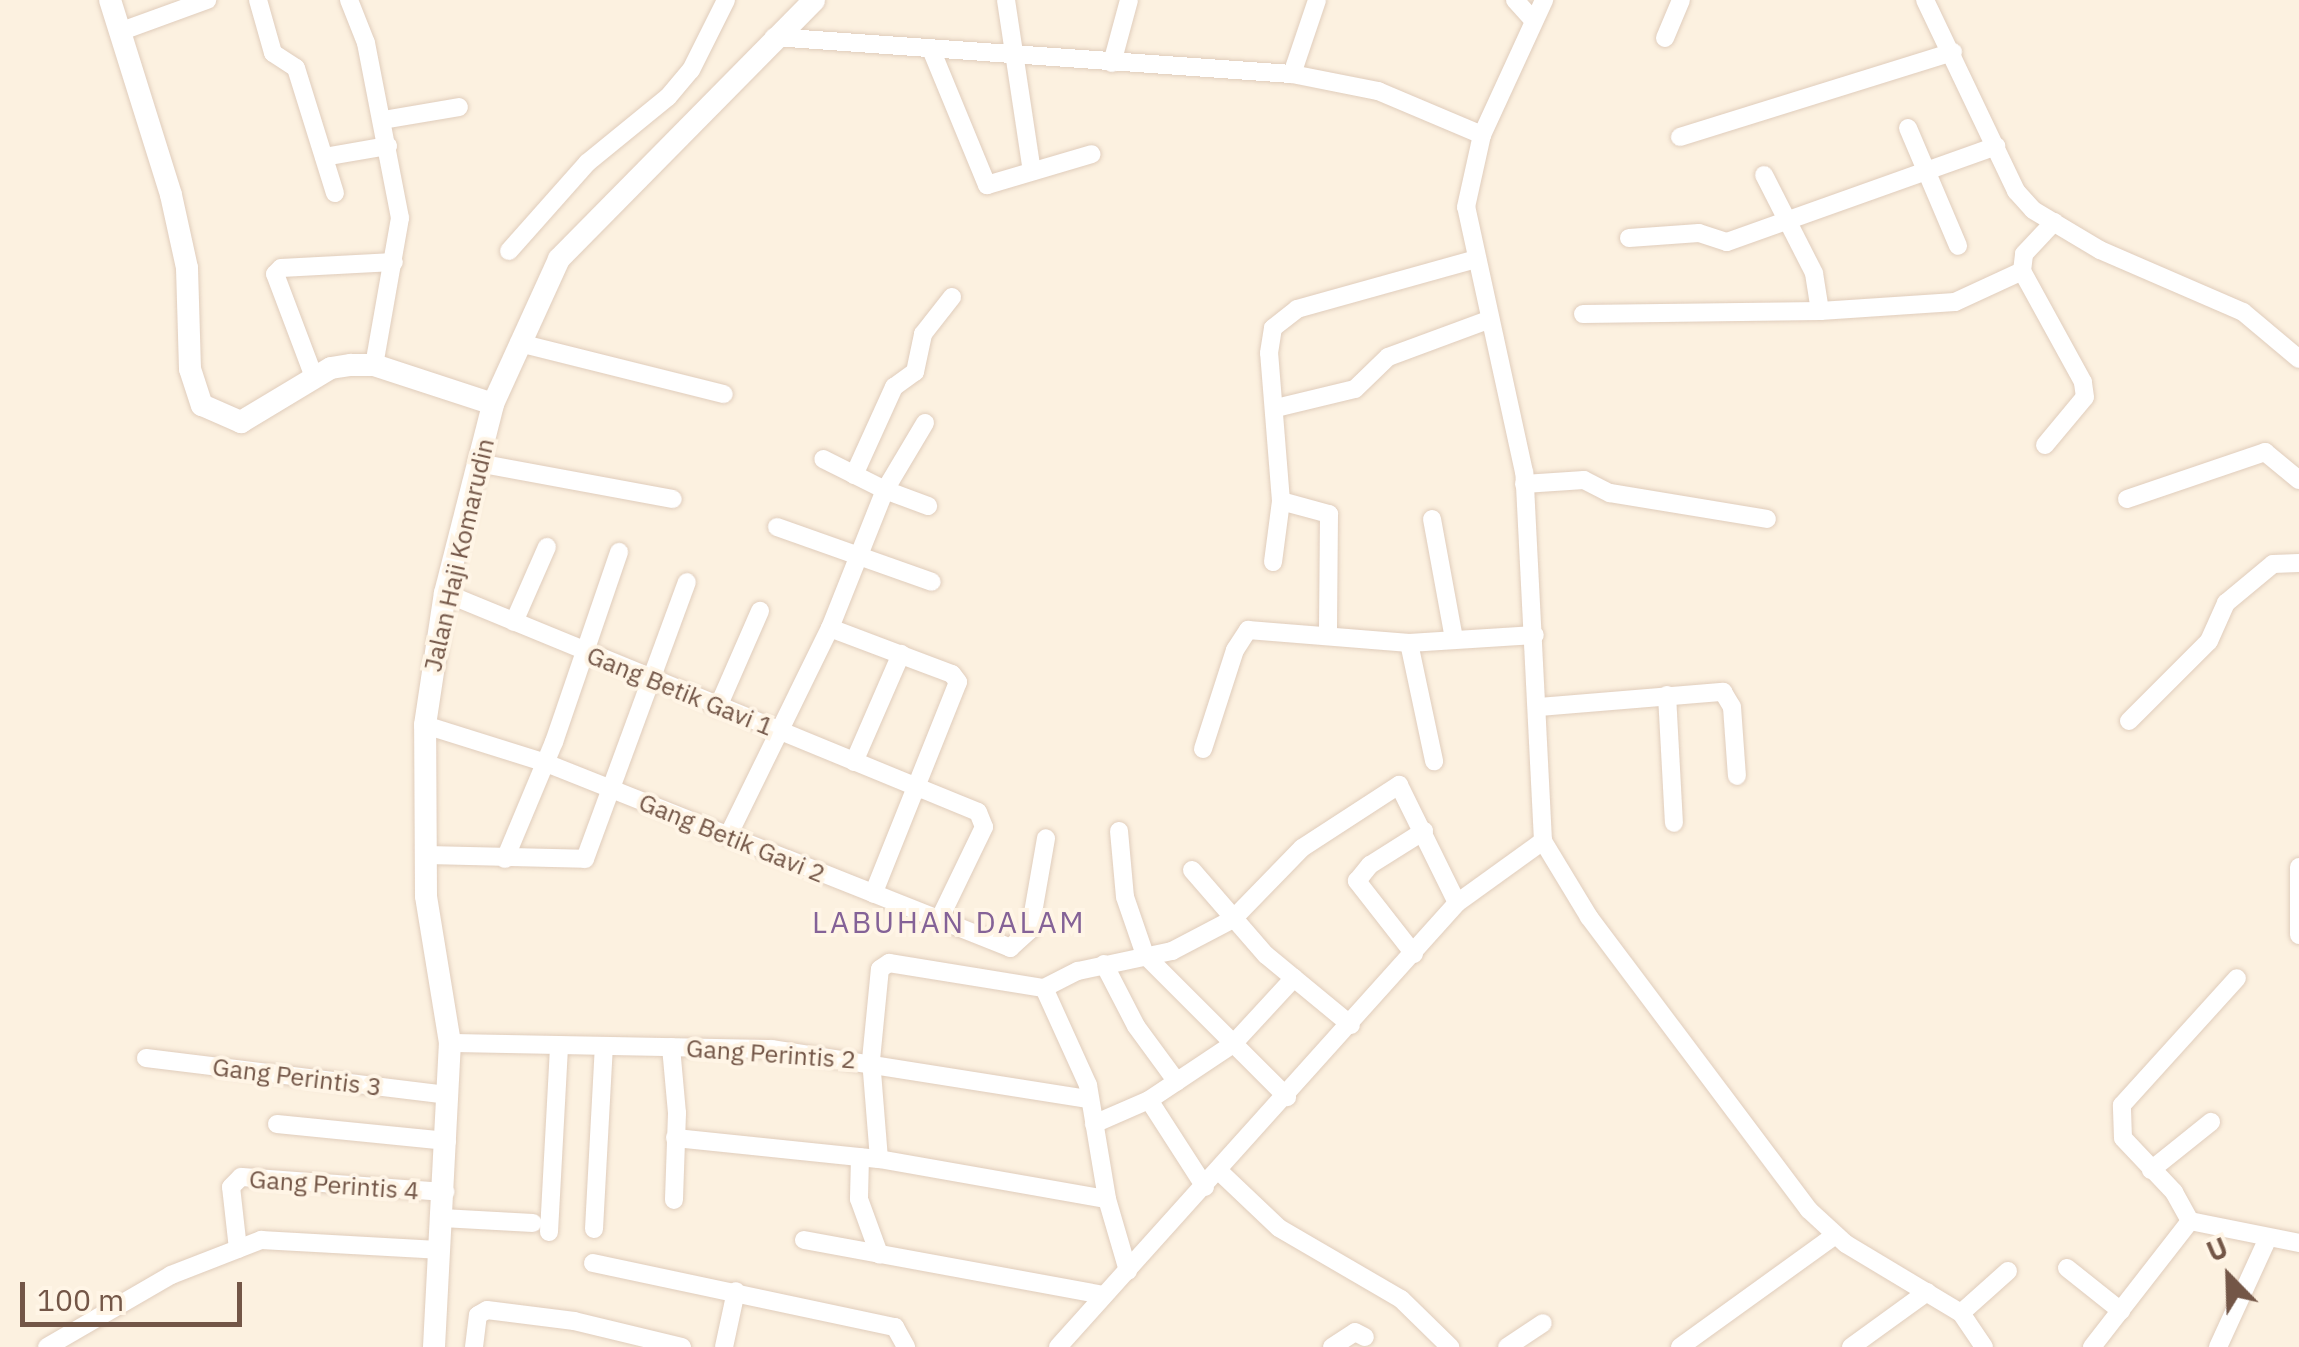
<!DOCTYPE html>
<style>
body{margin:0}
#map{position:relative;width:2299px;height:1347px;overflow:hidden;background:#fcf1e0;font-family:"IBM Plex Sans",sans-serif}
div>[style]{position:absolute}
.roads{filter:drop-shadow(0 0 2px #e0cdbc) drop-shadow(0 0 2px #e0cdbc)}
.street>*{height:18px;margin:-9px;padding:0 9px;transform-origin:9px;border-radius:9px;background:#fff}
.secondary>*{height:22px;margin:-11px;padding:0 11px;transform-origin:11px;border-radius:11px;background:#fff}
span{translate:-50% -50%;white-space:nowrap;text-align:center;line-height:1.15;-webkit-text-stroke:8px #fff5e6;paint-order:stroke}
.street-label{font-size:25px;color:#735647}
.quarter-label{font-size:30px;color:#846297;letter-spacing:2.5px}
.north{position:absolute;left:2179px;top:1227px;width:100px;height:100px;-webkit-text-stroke:8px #fff5e6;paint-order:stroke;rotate:337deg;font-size:28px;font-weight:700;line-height:40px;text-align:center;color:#735647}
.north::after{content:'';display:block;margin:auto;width:35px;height:45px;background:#735647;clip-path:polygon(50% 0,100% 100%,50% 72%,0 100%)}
.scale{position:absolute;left:20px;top:1282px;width:222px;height:45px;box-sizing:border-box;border:5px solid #735647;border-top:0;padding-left:12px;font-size:30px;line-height:35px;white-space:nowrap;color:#735647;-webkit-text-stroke:8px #fff5e6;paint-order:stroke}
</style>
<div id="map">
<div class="roads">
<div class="street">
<div style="left:258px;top:0;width:55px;rotate:74.2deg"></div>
<div style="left:273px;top:53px;width:27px;rotate:33deg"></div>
<div style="left:296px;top:68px;width:131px;rotate:72.7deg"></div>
<div style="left:349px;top:0;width:46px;rotate:68.4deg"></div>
<div style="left:366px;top:43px;width:178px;rotate:79deg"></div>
<div style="left:400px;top:218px;width:149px;rotate:100deg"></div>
<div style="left:1006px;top:0;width:173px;rotate:81.4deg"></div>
<div style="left:1515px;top:0;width:28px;rotate:48deg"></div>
<div style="left:1925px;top:0;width:212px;rotate:64.5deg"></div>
<div style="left:2016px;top:191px;width:25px;rotate:48deg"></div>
<div style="left:2033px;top:210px;width:78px;rotate:30.8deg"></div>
<div style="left:2100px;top:250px;width:156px;rotate:23.4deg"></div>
<div style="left:2243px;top:312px;width:73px;rotate:40deg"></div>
<div style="left:119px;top:32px;width:94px;rotate:-20deg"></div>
<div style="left:774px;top:37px;width:519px;rotate:4.09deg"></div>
<div style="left:1292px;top:74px;width:88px;rotate:11.2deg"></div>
<div style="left:1378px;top:91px;width:113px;rotate:22.9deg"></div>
<div style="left:1665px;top:38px;width:41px;rotate:-67.2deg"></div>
<div style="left:933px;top:54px;width:142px;rotate:67.6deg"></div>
<div style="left:987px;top:185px;width:109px;rotate:-16.4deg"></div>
<div style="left:1112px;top:63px;width:65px;rotate:-74.9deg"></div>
<div style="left:1292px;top:74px;width:78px;rotate:-71.3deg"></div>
<div style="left:383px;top:120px;width:77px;rotate:-9.7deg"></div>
<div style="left:1908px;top:128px;width:128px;rotate:67deg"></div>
<div style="left:1680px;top:137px;width:286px;rotate:-17.3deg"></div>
<div style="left:324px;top:157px;width:65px;rotate:-9.8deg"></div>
<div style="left:1629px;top:238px;width:70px;rotate:-4.1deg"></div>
<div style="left:1699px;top:233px;width:29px;rotate:18deg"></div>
<div style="left:1727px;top:242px;width:286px;rotate:-19.6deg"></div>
<div style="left:509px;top:251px;width:118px;rotate:-48.4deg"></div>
<div style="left:587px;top:163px;width:104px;rotate:-39.2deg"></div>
<div style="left:668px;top:97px;width:35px;rotate:-50deg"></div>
<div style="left:691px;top:70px;width:78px;rotate:-63.4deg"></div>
<div style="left:1820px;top:311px;width:135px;rotate:-3.8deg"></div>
<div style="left:1955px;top:302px;width:74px;rotate:-24.8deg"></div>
<div style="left:1583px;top:314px;width:237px;rotate:-0.7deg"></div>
<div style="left:1820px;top:311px;width:38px;rotate:-99deg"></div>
<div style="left:1814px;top:273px;width:110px;rotate:-117deg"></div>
<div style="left:519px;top:343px;width:211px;rotate:14deg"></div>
<div style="left:314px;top:377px;width:110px;rotate:-110.7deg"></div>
<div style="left:275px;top:274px;width:8px;rotate:-45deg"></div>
<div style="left:281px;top:268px;width:113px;rotate:-3deg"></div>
<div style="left:1276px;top:408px;width:81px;rotate:-13.5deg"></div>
<div style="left:1355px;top:389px;width:46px;rotate:-44.1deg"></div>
<div style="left:1388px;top:357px;width:107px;rotate:-20.3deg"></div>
<div style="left:925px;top:423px;width:78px;rotate:120.8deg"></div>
<div style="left:885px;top:490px;width:46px;rotate:20.4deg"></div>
<div style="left:2045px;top:445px;width:62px;rotate:-50.2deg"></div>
<div style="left:2085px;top:397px;width:15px;rotate:-98deg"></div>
<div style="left:2083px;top:382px;width:127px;rotate:-118.8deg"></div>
<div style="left:2022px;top:271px;width:17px;rotate:-83deg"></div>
<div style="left:2024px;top:254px;width:44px;rotate:-46.8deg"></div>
<div style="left:478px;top:463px;width:198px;rotate:10.5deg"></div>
<div style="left:854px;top:475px;width:97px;rotate:-65.6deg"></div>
<div style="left:894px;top:387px;width:26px;rotate:-36deg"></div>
<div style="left:915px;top:372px;width:39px;rotate:-78deg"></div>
<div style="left:923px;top:334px;width:47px;rotate:-51.9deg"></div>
<div style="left:1524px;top:484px;width:60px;rotate:-3.8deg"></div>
<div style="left:1584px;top:480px;width:29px;rotate:27deg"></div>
<div style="left:1610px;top:493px;width:159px;rotate:9.4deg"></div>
<div style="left:2127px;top:499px;width:146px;rotate:-18.8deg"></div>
<div style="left:2265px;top:452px;width:44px;rotate:39.5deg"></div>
<div style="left:1281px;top:501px;width:50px;rotate:15.2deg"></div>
<div style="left:1329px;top:514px;width:119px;rotate:90.5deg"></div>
<div style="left:1432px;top:519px;width:122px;rotate:79.6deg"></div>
<div style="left:777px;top:527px;width:164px;rotate:19.5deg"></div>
<div style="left:1273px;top:562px;width:62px;rotate:-82.5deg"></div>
<div style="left:1281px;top:501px;width:148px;rotate:-94.6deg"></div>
<div style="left:1269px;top:353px;width:25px;rotate:-81deg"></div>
<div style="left:1273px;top:328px;width:31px;rotate:-38deg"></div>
<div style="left:1297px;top:309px;width:186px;rotate:-15.6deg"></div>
<div style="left:445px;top:593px;width:576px;rotate:22.34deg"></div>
<div style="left:978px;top:812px;width:16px;rotate:68deg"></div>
<div style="left:984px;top:827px;width:101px;rotate:115.8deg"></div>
<div style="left:514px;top:622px;width:82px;rotate:-66.3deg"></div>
<div style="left:830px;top:628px;width:130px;rotate:20.7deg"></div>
<div style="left:952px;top:674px;width:10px;rotate:53deg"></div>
<div style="left:958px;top:682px;width:228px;rotate:111.8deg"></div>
<div style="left:1409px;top:643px;width:121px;rotate:78deg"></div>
<div style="left:1667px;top:695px;width:128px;rotate:86.9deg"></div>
<div style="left:718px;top:707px;width:105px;rotate:-66.4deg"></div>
<div style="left:1539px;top:707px;width:185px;rotate:-4.7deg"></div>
<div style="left:1723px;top:692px;width:17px;rotate:59deg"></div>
<div style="left:1732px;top:707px;width:69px;rotate:85.9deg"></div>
<div style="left:2129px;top:721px;width:113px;rotate:-45deg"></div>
<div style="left:2209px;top:641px;width:42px;rotate:-65.9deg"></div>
<div style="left:2226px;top:603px;width:61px;rotate:-39.7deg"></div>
<div style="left:2273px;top:564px;width:26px;rotate:-2deg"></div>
<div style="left:425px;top:725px;width:127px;rotate:17.4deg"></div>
<div style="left:546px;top:763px;width:500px;rotate:21.7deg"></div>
<div style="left:1010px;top:948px;width:27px;rotate:-42deg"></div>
<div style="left:1030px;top:930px;width:93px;rotate:-80.1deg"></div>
<div style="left:1203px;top:749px;width:104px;rotate:-72.1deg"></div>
<div style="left:1235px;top:650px;width:24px;rotate:-57deg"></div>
<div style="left:1248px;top:630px;width:162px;rotate:4.6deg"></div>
<div style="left:1409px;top:643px;width:126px;rotate:-3.6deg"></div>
<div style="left:854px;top:762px;width:118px;rotate:-66.5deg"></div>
<div style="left:1119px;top:831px;width:66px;rotate:84.8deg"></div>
<div style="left:1125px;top:897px;width:61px;rotate:71deg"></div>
<div style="left:1145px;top:955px;width:201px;rotate:45deg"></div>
<div style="left:728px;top:836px;width:232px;rotate:-63.9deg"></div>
<div style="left:830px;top:628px;width:149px;rotate:-68.3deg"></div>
<div style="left:885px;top:490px;width:69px;rotate:-153.4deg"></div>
<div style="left:1543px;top:841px;width:89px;rotate:58.8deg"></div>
<div style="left:1589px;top:917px;width:366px;rotate:53.1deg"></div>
<div style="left:1809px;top:1210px;width:50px;rotate:42.6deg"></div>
<div style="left:1846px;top:1244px;width:134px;rotate:31deg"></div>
<div style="left:1961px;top:1313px;width:41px;rotate:55.9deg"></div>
<div style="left:426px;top:855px;width:159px;rotate:1.4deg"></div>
<div style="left:585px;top:859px;width:295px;rotate:-69.8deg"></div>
<div style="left:505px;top:859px;width:127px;rotate:-67.3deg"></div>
<div style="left:554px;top:742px;width:201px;rotate:-71.1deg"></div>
<div style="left:1192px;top:870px;width:113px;rotate:49deg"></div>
<div style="left:1266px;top:955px;width:110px;rotate:39.5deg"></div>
<div style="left:2299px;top:935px;width:68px;rotate:-90deg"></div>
<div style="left:1414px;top:954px;width:93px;rotate:-128deg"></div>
<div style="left:1357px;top:881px;width:21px;rotate:-51deg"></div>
<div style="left:1370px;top:865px;width:64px;rotate:-32.2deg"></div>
<div style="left:1104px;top:964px;width:70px;rotate:62.7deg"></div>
<div style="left:1136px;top:1026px;width:69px;rotate:53.8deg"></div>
<div style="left:1044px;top:988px;width:107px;rotate:65.6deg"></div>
<div style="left:1088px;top:1085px;width:116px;rotate:80.5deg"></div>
<div style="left:1107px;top:1199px;width:75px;rotate:73.7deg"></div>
<div style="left:450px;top:1043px;width:322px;rotate:1.1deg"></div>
<div style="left:772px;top:1049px;width:321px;rotate:9deg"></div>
<div style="left:671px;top:1047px;width:66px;rotate:84.8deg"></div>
<div style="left:677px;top:1113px;width:87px;rotate:92deg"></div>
<div style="left:146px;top:1058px;width:305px;rotate:7deg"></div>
<div style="left:277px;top:1124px;width:171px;rotate:5.7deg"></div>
<div style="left:1094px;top:1124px;width:60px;rotate:-23.6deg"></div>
<div style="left:675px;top:1138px;width:205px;rotate:5.9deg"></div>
<div style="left:879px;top:1159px;width:231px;rotate:10deg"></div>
<div style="left:860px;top:1157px;width:42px;rotate:91.4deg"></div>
<div style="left:859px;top:1199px;width:59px;rotate:70deg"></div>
<div style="left:879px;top:1159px;width:99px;rotate:-94.6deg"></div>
<div style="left:871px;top:1060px;width:91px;rotate:-84.4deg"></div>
<div style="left:880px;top:969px;width:11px;rotate:-34deg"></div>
<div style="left:889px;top:963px;width:157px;rotate:9.2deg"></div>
<div style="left:1044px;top:988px;width:38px;rotate:-27deg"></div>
<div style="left:1078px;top:971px;width:96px;rotate:-12deg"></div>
<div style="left:1172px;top:951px;width:69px;rotate:-27.7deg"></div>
<div style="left:1233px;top:919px;width:99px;rotate:-45.8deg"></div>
<div style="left:1302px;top:848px;width:116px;rotate:-33deg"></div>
<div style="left:1399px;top:785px;width:131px;rotate:63.8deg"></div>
<div style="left:2151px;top:1170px;width:77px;rotate:-38.7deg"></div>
<div style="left:1220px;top:1172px;width:81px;rotate:43.5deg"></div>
<div style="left:1279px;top:1228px;width:141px;rotate:30.2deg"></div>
<div style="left:1401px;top:1299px;width:69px;rotate:44.4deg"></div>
<div style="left:1205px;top:1187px;width:103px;rotate:-122.8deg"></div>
<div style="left:1149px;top:1100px;width:101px;rotate:-33.7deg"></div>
<div style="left:1233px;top:1044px;width:90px;rotate:-47.3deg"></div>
<div style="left:442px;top:1218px;width:91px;rotate:3.1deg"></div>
<div style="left:2190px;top:1221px;width:33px;rotate:-119deg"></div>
<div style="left:2174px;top:1192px;width:74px;rotate:-133.4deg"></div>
<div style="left:2123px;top:1138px;width:33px;rotate:-92deg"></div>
<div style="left:2122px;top:1105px;width:171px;rotate:-47.8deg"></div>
<div style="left:594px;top:1229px;width:183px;rotate:-86.9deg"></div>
<div style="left:549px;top:1232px;width:187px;rotate:-86.9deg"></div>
<div style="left:804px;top:1240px;width:305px;rotate:10.4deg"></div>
<div style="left:238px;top:1249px;width:62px;rotate:-96.4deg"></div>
<div style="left:231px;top:1187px;width:14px;rotate:-45deg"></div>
<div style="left:241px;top:1177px;width:205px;rotate:4.2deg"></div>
<div style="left:593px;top:1263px;width:309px;rotate:12deg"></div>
<div style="left:895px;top:1327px;width:23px;rotate:61deg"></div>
<div style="left:2067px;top:1268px;width:69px;rotate:38.5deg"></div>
<div style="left:1961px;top:1313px;width:63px;rotate:-41.8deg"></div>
<div style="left:47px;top:1347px;width:143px;rotate:-30.1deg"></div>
<div style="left:171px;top:1275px;width:97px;rotate:-21.3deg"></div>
<div style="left:261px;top:1240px;width:177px;rotate:3.2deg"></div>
<div style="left:474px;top:1347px;width:32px;rotate:-83deg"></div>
<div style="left:478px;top:1315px;width:10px;rotate:-29deg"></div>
<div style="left:487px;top:1310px;width:88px;rotate:7.2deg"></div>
<div style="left:574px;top:1321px;width:111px;rotate:13.5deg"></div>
<div style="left:724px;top:1347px;width:57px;rotate:-77.9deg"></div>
<div style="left:1058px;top:1347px;width:597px;rotate:-48.06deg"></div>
<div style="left:1457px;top:903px;width:106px;rotate:-35.8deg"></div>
<div style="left:1543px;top:841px;width:369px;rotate:-92.9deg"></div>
<div style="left:1524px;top:472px;width:271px;rotate:-102.3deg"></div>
<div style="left:1466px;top:207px;width:74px;rotate:-77.5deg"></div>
<div style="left:1482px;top:135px;width:149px;rotate:-65.3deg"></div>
<div style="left:1332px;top:1347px;width:27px;rotate:-33deg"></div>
<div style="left:1355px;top:1332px;width:11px;rotate:27deg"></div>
<div style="left:1507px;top:1347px;width:43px;rotate:-33.7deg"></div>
<div style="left:1680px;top:1347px;width:190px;rotate:-35.8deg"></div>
<div style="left:1851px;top:1347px;width:94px;rotate:-35.9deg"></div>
<div style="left:2092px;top:1347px;width:160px;rotate:-52.1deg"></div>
<div style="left:2190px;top:1221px;width:111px;rotate:11.4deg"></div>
<div style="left:2218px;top:1347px;width:120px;rotate:-65.4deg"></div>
</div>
<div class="secondary">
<div style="left:110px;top:0;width:204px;rotate:72.6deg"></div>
<div style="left:171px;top:195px;width:75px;rotate:77.6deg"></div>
<div style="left:187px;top:268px;width:101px;rotate:88.3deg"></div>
<div style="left:190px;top:369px;width:38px;rotate:72deg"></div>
<div style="left:202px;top:405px;width:43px;rotate:23.6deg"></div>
<div style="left:241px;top:422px;width:105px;rotate:-31deg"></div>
<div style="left:331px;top:368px;width:20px;rotate:-9deg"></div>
<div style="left:351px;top:365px;width:23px"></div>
<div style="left:374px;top:365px;width:125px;rotate:18.1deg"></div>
<div style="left:434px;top:1347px;width:304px;rotate:-87deg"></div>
<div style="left:450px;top:1043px;width:149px;rotate:-99.3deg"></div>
<div style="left:426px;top:896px;width:171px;rotate:-90.3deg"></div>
<div style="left:425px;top:725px;width:134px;rotate:-81.4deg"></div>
<div style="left:445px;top:593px;width:195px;rotate:-75.7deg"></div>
<div style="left:493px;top:404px;width:159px;rotate:-65.5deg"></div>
<div style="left:559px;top:259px;width:363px;rotate:-45.4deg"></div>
</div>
</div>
<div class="street-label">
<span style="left:459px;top:555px;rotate:-77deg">Jalan Haji Komarudin</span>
<span style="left:680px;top:691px;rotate:22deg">Gang Betik Gavi 1</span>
<span style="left:732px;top:838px;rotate:22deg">Gang Betik Gavi 2</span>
<span style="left:771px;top:1054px;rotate:4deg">Gang Perintis 2</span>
<span style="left:297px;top:1077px;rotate:7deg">Gang Perintis 3</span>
<span style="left:334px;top:1185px;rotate:4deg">Gang Perintis 4</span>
</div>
<div class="quarter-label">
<span style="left:949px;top:922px">LABUHAN DALAM</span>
</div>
<div class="north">U</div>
<div class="scale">100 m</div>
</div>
